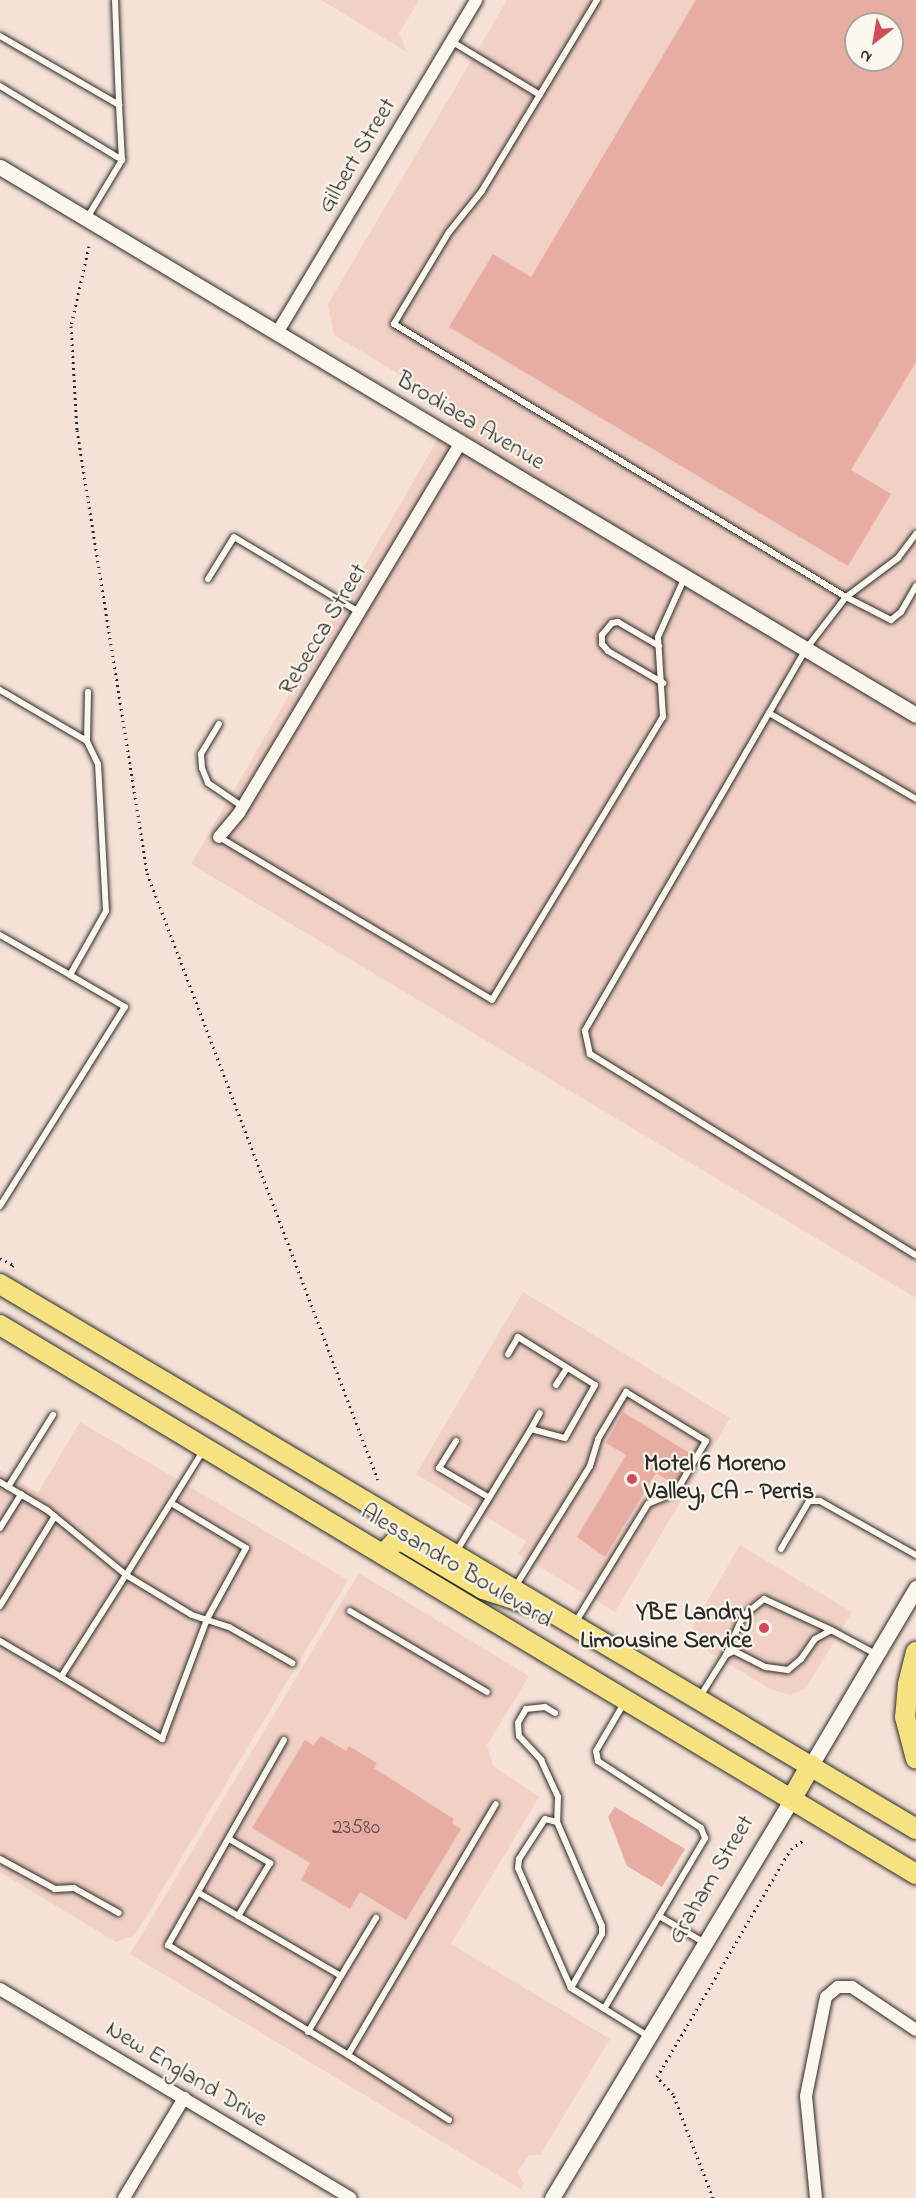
<!DOCTYPE html>
<style>
body{margin:0}
#map{position:relative;width:916px;height:2198px;overflow:hidden;background:#f5e1d6;font-family:"Indie Flower",sans-serif}
div>[style]{position:absolute}
.built>*{inset:0;background:#f1d1c6}
.building>*{inset:0;background:#e7ada2}
.path>*{height:3px;margin-top:-1.5px;transform-origin:0;background:repeating-linear-gradient(90deg,#2b2b2b 0 1.5px,transparent 0 6px)}
.roads{filter:drop-shadow(0 0 2px #2b2b2b) drop-shadow(0 0 2px #2b2b2b)}
.service>*{height:6px;margin:-3px;padding:0 3px;transform-origin:3px;border-radius:3px;background:#fbf7ec}
.minor>*{height:12px;margin:-6px;padding:0 6px;transform-origin:6px;border-radius:6px;background:#fbf7ec}
.tertiary>*{height:15px;margin:-7.5px;padding:0 7.5px;transform-origin:7.5px;border-radius:7.5px;background:#fbf7ec}
.primary>*{height:20px;margin:-10px;padding:0 10px;transform-origin:10px;border-radius:10px;background:#f7e281}
.dots>*{width:16px;height:16px;translate:-50% -50%;box-sizing:border-box;border:3px solid #fbf7ec;border-radius:50%}
span{translate:-50% -50%;white-space:nowrap;text-align:center;line-height:1.15;-webkit-text-stroke:4.5px #fbf7ec;paint-order:stroke}
.number-label{font-size:21px;color:#5a4c49}
.number-label span{-webkit-text-stroke-width:0}
.street-label{font-size:24px;color:#2b2b2b}
.poi-label{font-size:24px;color:#2b2b2b;font-weight:700}
.left{translate:0 -50%;text-align:left}
.right{translate:-100% -50%;text-align:right}
.north{position:absolute;left:844px;top:12px;width:60px;height:60px;box-sizing:border-box;background:#fbf7ec;border:2px solid #a8a59f;border-radius:50%;rotate:211deg;font-size:16px;font-weight:700;line-height:24px;text-align:center;color:#2b2b2b}
.north::after{content:'';display:block;margin:auto;width:21px;height:27px;background:#d1495b;clip-path:polygon(50% 0,100% 100%,50% 72%,0 100%)}
</style>
<div id="map">
<div class="built">
<div style="clip-path:polygon(321px 0,419px 0,399px 33px,407px 52px)"></div>
<div style="clip-path:polygon(evenodd,507px 0,916px 0,916px 1298px,191px 864px,456px 408px,334px 335px,328px 304px,507px 0,856px 24px,892px 24px,892px 60px,856px 60px,856px 24px)"></div>
<div style="clip-path:polygon(523px 1292px,730px 1418px,615px 1612px,518px 1554px,526px 1541px,416px 1474px)"></div>
<div style="clip-path:polygon(80px 1422px,348px 1580px,135px 1935px,116px 1942px,0 1872px,0 1470px,38px 1493px)"></div>
<div style="clip-path:polygon(740px 1545px,852px 1612px,806px 1688px,790px 1695px,772px 1690px,686px 1638px)"></div>
<div style="clip-path:polygon(359px 1573px,529px 1676px,487px 1745px,493px 1766px,539px 1797px,451px 1944px,610px 2039px,540px 2155px,529px 2155px,517px 2172px,524px 2184px,521px 2189px,130px 1954px)"></div>
</div>
<div class="building">
<div style="clip-path:polygon(evenodd,696px 0,916px 0,916px 362px,851px 470px,891px 494px,848px 566px,449px 327px,493px 254px,531px 277px,696px 0,856px 24px,892px 24px,892px 60px,856px 60px,856px 24px)"></div>
<div style="clip-path:polygon(623px 1412px,693px 1455px,675px 1485px,656px 1473px,605px 1557px,577px 1537px,626px 1455px,606px 1443px)"></div>
<div style="clip-path:polygon(321px 1736px,346px 1751px,349px 1746px,377px 1763px,374px 1768px,454px 1819px,452px 1823px,461px 1829px,406px 1920px,360px 1892px,350px 1909px,301px 1880px,310px 1863px,252px 1828px,305px 1740px,313px 1745px)"></div>
<div style="clip-path:polygon(615px 1807px,685px 1849px,662px 1887px,627px 1866px,608px 1817px)"></div>
</div>
<div class="path">
<div style="left:89px;top:246px;width:82px;rotate:102.7deg"></div>
<div style="left:71px;top:326px;width:104px;rotate:86.7deg"></div>
<div style="left:77px;top:430px;width:448px;rotate:81deg"></div>
<div style="left:147px;top:873px;width:649px;rotate:69.17deg"></div>
<div style="left:0;top:1258px;width:15px;rotate:28deg"></div>
<div style="left:13px;top:1265px;width:5px;rotate:127deg"></div>
<div style="left:713px;top:2198px;width:111px;rotate:-111deg"></div>
<div style="left:673px;top:2094px;width:23px;rotate:-133deg"></div>
<div style="left:657px;top:2077px;width:264px;rotate:-59.6deg"></div>
<div style="left:791px;top:1849px;width:17px;rotate:-36deg"></div>
</div>
<div class="roads">
<div class="service">
<div style="left:115px;top:0;width:105px;rotate:87.8deg"></div>
<div style="left:597px;top:0;width:223px;rotate:121.1deg"></div>
<div style="left:482px;top:191px;width:53px;rotate:128.8deg"></div>
<div style="left:449px;top:232px;width:107px;rotate:120.9deg"></div>
<div style="left:394px;top:324px;width:528px;rotate:31.13deg"></div>
<div style="left:846px;top:597px;width:66px;rotate:127.6deg"></div>
<div style="left:806px;top:649px;width:441px;rotate:120.1deg"></div>
<div style="left:585px;top:1031px;width:24px;rotate:78deg"></div>
<div style="left:590px;top:1054px;width:383px;rotate:31.7deg"></div>
<div style="left:0;top:36px;width:138px;rotate:30.1deg"></div>
<div style="left:119px;top:105px;width:55px;rotate:86.9deg"></div>
<div style="left:451px;top:41px;width:104px;rotate:31.2deg"></div>
<div style="left:0;top:86px;width:143px;rotate:31.2deg"></div>
<div style="left:122px;top:160px;width:68px;rotate:121.1deg"></div>
<div style="left:916px;top:534px;width:30px;rotate:127deg"></div>
<div style="left:898px;top:558px;width:65px;rotate:143.1deg"></div>
<div style="left:846px;top:597px;width:51px;rotate:27.1deg"></div>
<div style="left:891px;top:620px;width:13px;rotate:-39deg"></div>
<div style="left:901px;top:612px;width:30px;rotate:-60deg"></div>
<div style="left:208px;top:579px;width:49px;rotate:-58.2deg"></div>
<div style="left:234px;top:537px;width:146px;rotate:31deg"></div>
<div style="left:659px;top:646px;width:48px;rotate:-149.7deg"></div>
<div style="left:618px;top:622px;width:6px;rotate:171deg"></div>
<div style="left:612px;top:623px;width:16px;rotate:130deg"></div>
<div style="left:602px;top:635px;width:9px;rotate:90deg"></div>
<div style="left:602px;top:644px;width:9px;rotate:49deg"></div>
<div style="left:608px;top:651px;width:64px;rotate:30.2deg"></div>
<div style="left:0;top:690px;width:101px;rotate:30.4deg"></div>
<div style="left:769px;top:713px;width:170px;rotate:30.3deg"></div>
<div style="left:219px;top:724px;width:35px;rotate:121deg"></div>
<div style="left:201px;top:754px;width:14px;rotate:86deg"></div>
<div style="left:202px;top:768px;width:16px;rotate:68deg"></div>
<div style="left:208px;top:783px;width:42px;rotate:34.4deg"></div>
<div style="left:219px;top:837px;width:318px;rotate:30.8deg"></div>
<div style="left:492px;top:1000px;width:331px;rotate:-58.9deg"></div>
<div style="left:663px;top:717px;width:80px;rotate:-93.6deg"></div>
<div style="left:658px;top:637px;width:66px;rotate:-65.8deg"></div>
<div style="left:0;top:935px;width:81px;rotate:29.7deg"></div>
<div style="left:0;top:1206px;width:235px;rotate:-57.9deg"></div>
<div style="left:125px;top:1007px;width:64px;rotate:-149.8deg"></div>
<div style="left:70px;top:975px;width:73px;rotate:-60.6deg"></div>
<div style="left:106px;top:911px;width:147px;rotate:-93.1deg"></div>
<div style="left:98px;top:764px;width:25px;rotate:-116deg"></div>
<div style="left:87px;top:741px;width:49px;rotate:-88.8deg"></div>
<div style="left:556px;top:1385px;width:20px;rotate:-57deg"></div>
<div style="left:531px;top:1429px;width:18px;rotate:-61deg"></div>
<div style="left:456px;top:1441px;width:32px;rotate:122deg"></div>
<div style="left:439px;top:1468px;width:57px;rotate:30.6deg"></div>
<div style="left:0;top:1482px;width:55px;rotate:30.8deg"></div>
<div style="left:47px;top:1510px;width:102px;rotate:39.4deg"></div>
<div style="left:126px;top:1575px;width:148px;rotate:-58.2deg"></div>
<div style="left:8px;top:1487px;width:85px;rotate:-58deg"></div>
<div style="left:0;top:1528px;width:40px;rotate:-58deg"></div>
<div style="left:781px;top:1549px;width:56px;rotate:-59.7deg"></div>
<div style="left:809px;top:1501px;width:11px"></div>
<div style="left:820px;top:1501px;width:110px;rotate:29.4deg"></div>
<div style="left:456px;top:1552px;width:144px;rotate:-58.6deg"></div>
<div style="left:531px;top:1429px;width:35px;rotate:15deg"></div>
<div style="left:565px;top:1438px;width:61px;rotate:-60.5deg"></div>
<div style="left:595px;top:1385px;width:91px;rotate:-148.1deg"></div>
<div style="left:518px;top:1337px;width:20px;rotate:120deg"></div>
<div style="left:515px;top:1587px;width:142px;rotate:-58.2deg"></div>
<div style="left:590px;top:1466px;width:28px;rotate:-73deg"></div>
<div style="left:598px;top:1439px;width:55px;rotate:-59.2deg"></div>
<div style="left:626px;top:1392px;width:94px;rotate:31.5deg"></div>
<div style="left:706px;top:1441px;width:59px;rotate:120.5deg"></div>
<div style="left:676px;top:1492px;width:30px;rotate:157deg"></div>
<div style="left:648px;top:1504px;width:140px;rotate:121.5deg"></div>
<div style="left:0;top:1606px;width:105px;rotate:-58.6deg"></div>
<div style="left:350px;top:1611px;width:159px;rotate:30.6deg"></div>
<div style="left:0;top:1641px;width:71px;rotate:30.5deg"></div>
<div style="left:61px;top:1677px;width:121px;rotate:-57.5deg"></div>
<div style="left:126px;top:1575px;width:77px;rotate:31.2deg"></div>
<div style="left:192px;top:1615px;width:39px;rotate:18deg"></div>
<div style="left:229px;top:1627px;width:73px;rotate:29.7deg"></div>
<div style="left:726px;top:1655px;width:43px;rotate:-66.4deg"></div>
<div style="left:743px;top:1616px;width:27px;rotate:-39deg"></div>
<div style="left:764px;top:1599px;width:74px;rotate:24.8deg"></div>
<div style="left:61px;top:1677px;width:119px;rotate:31.5deg"></div>
<div style="left:162px;top:1739px;width:128px;rotate:-69.4deg"></div>
<div style="left:207px;top:1619px;width:81px;rotate:-61.2deg"></div>
<div style="left:246px;top:1548px;width:87px;rotate:-149deg"></div>
<div style="left:699px;top:1698px;width:51px;rotate:-57.9deg"></div>
<div style="left:726px;top:1655px;width:9px;rotate:-27deg"></div>
<div style="left:734px;top:1651px;width:36px;rotate:27deg"></div>
<div style="left:766px;top:1667px;width:22px;rotate:8deg"></div>
<div style="left:788px;top:1670px;width:17px;rotate:-40deg"></div>
<div style="left:801px;top:1659px;width:24px;rotate:-55deg"></div>
<div style="left:815px;top:1639px;width:18px;rotate:-29deg"></div>
<div style="left:831px;top:1630px;width:51px;rotate:28.1deg"></div>
<div style="left:555px;top:1713px;width:12px;rotate:-149deg"></div>
<div style="left:545px;top:1707px;width:19px;rotate:174deg"></div>
<div style="left:526px;top:1709px;width:16px;rotate:120deg"></div>
<div style="left:518px;top:1723px;width:13px;rotate:86deg"></div>
<div style="left:519px;top:1736px;width:33px;rotate:47deg"></div>
<div style="left:541px;top:1760px;width:41px;rotate:65.3deg"></div>
<div style="left:558px;top:1797px;width:25px;rotate:92deg"></div>
<div style="left:557px;top:1822px;width:113px;rotate:66.6deg"></div>
<div style="left:602px;top:1926px;width:8px;rotate:90deg"></div>
<div style="left:602px;top:1934px;width:62px;rotate:119.9deg"></div>
<div style="left:284px;top:1740px;width:236px;rotate:119.5deg"></div>
<div style="left:168px;top:1945px;width:211px;rotate:31.4deg"></div>
<div style="left:557px;top:1822px;width:12px;rotate:-166deg"></div>
<div style="left:545px;top:1819px;width:48px;rotate:123deg"></div>
<div style="left:519px;top:1859px;width:9px;rotate:96deg"></div>
<div style="left:518px;top:1868px;width:131px;rotate:66.2deg"></div>
<div style="left:571px;top:1988px;width:91px;rotate:31.9deg"></div>
<div style="left:229px;top:1839px;width:48px;rotate:30.3deg"></div>
<div style="left:270px;top:1863px;width:62px;rotate:121.1deg"></div>
<div style="left:0;top:1859px;width:63px;rotate:28.6deg"></div>
<div style="left:55px;top:1889px;width:19px;rotate:-3deg"></div>
<div style="left:74px;top:1888px;width:51px;rotate:29.1deg"></div>
<div style="left:199px;top:1893px;width:164px;rotate:30.3deg"></div>
<div style="left:341px;top:1976px;width:65px;rotate:120.5deg"></div>
<div style="left:659px;top:1916px;width:53px;rotate:30.4deg"></div>
<div style="left:341px;top:1976px;width:68px;rotate:-58.9deg"></div>
<div style="left:604px;top:2009px;width:199px;rotate:-59.4deg"></div>
<div style="left:705px;top:1838px;width:11px;rotate:-112deg"></div>
<div style="left:701px;top:1828px;width:123px;rotate:-147deg"></div>
<div style="left:598px;top:1761px;width:10px;rotate:-101deg"></div>
<div style="left:596px;top:1751px;width:56px;rotate:-59.7deg"></div>
<div style="left:449px;top:2120px;width:120px;rotate:-147.2deg"></div>
<div style="left:348px;top:2055px;width:291px;rotate:-59.5deg"></div>
</div>
<div class="minor">
<div style="left:277px;top:333px;width:388px;rotate:-59.1deg"></div>
<div style="left:219px;top:837px;width:31px;rotate:-50deg"></div>
<div style="left:239px;top:813px;width:432px;rotate:-59.1deg"></div>
<div style="left:0;top:1989px;width:408px;rotate:30.8deg"></div>
<div style="left:124px;top:2198px;width:117px;rotate:-59deg"></div>
<div style="left:816px;top:2198px;width:102px;rotate:-95.6deg"></div>
<div style="left:806px;top:2096px;width:101px;rotate:-78.6deg"></div>
<div style="left:826px;top:1997px;width:16px;rotate:-40deg"></div>
<div style="left:838px;top:1987px;width:14px"></div>
<div style="left:852px;top:1987px;width:77px;rotate:33.9deg"></div>
</div>
<div class="tertiary">
<div style="left:0;top:167px;width:1067px;rotate:30.89deg"></div>
<div style="left:811px;top:1765px;width:206px;rotate:-59.3deg"></div>
<div style="left:552px;top:2198px;width:466px;rotate:-59deg"></div>
</div>
<div class="primary">
<div style="left:0;top:1284px;width:1066px;rotate:30.75deg"></div>
<div style="left:0;top:1325px;width:1068px;rotate:30.94deg"></div>
<div style="left:384px;top:1553px;width:16px;rotate:-45deg"></div>
<div style="left:395px;top:1542px;width:7px;rotate:-8deg"></div>
<div style="left:402px;top:1541px;width:94px;rotate:30.7deg"></div>
<div style="left:483px;top:1589px;width:52px;rotate:18.1deg"></div>
<div style="left:916px;top:1652px;width:33px;rotate:104deg"></div>
<div style="left:908px;top:1684px;width:33px;rotate:95deg"></div>
<div style="left:905px;top:1717px;width:43px;rotate:75.3deg"></div>
<div style="left:792px;top:1798px;width:38px;rotate:-60deg"></div>
</div>
</div>
<div class="dots">
<div style="left:632px;top:1479px;background:#d1495b"></div>
<div style="left:764px;top:1628px;background:#d1495b"></div>
</div>
<div class="number-label">
<span style="left:356px;top:1828px">23580</span>
</div>
<div class="street-label">
<span style="left:358px;top:156px;rotate:-59deg">Gilbert Street</span>
<span style="left:470px;top:422px;rotate:31deg">Brodiaea Avenue</span>
<span style="left:324px;top:630px;rotate:-59deg">Rebecca Street</span>
<span style="left:456px;top:1567px;rotate:31deg">Alessandro Boulevard</span>
<span style="left:712px;top:1880px;rotate:-59deg">Graham Street</span>
<span style="left:186px;top:2075px;rotate:31deg">New England Drive</span>
</div>
<div class="poi-label">
<span class="left" style="left:644px;top:1479px">Motel 6 Moreno<br>Valley, CA - Perris</span>
<span class="right" style="left:752px;top:1628px">YBE Landry<br>Limousine Service</span>
</div>
<div class="north">N</div>
</div>
